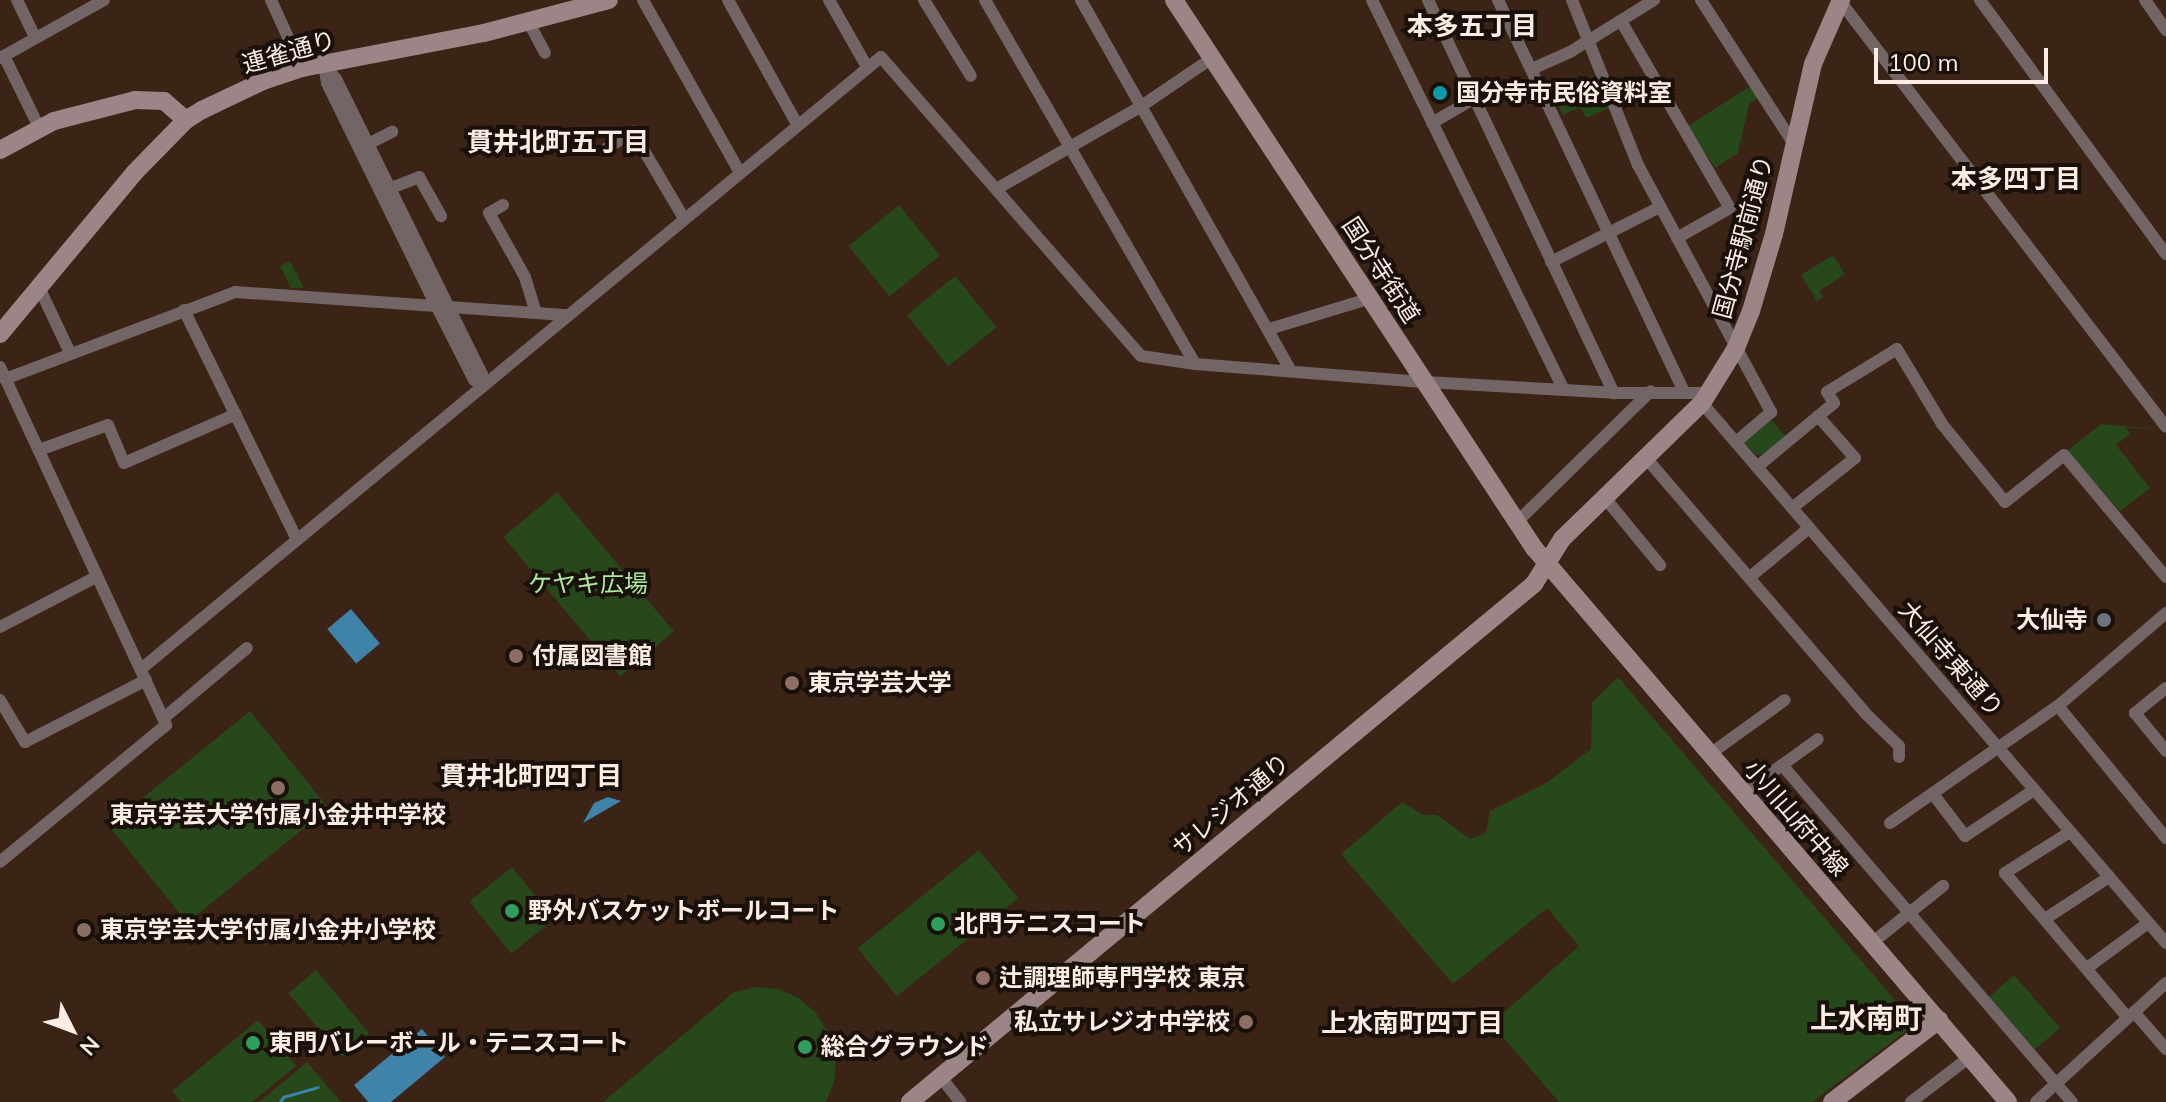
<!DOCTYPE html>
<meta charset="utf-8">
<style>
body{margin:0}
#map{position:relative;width:2166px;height:1102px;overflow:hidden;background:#3b2316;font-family:Mulish,"Noto Sans JP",sans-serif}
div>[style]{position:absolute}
.green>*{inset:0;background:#26481b;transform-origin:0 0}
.water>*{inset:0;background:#3f83a8;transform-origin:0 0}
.stream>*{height:3px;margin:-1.5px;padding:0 1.5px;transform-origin:1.5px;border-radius:1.5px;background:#3f83a8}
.street>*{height:12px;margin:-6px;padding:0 6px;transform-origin:6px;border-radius:6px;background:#736465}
.secondary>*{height:18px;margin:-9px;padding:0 9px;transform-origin:9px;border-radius:9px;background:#9c8586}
.dots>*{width:22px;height:22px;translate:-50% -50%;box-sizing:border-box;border:4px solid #1a100a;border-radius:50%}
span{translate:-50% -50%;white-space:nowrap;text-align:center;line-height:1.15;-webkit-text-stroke:8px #1a100a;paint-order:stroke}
.street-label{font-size:24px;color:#fcece4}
.poi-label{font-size:24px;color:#fcece4;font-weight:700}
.left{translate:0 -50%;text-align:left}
.right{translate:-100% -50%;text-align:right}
.park-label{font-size:24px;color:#aee99c}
.neighbourhood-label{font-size:26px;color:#fcece4;font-weight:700}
.quarter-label{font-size:28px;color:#fcece4;font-weight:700}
.north{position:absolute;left:32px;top:990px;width:80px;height:80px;-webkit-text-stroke:6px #1a100a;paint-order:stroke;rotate:132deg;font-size:22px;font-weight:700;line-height:32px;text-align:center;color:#fcece4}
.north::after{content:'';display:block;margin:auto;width:28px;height:36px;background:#fcece4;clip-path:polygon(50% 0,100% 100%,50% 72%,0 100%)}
.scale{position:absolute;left:1874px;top:48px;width:174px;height:36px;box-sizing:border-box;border:4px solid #fcece4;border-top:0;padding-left:10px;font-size:24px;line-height:28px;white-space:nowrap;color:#fcece4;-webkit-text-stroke:6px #1a100a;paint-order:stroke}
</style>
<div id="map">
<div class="green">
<div style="clip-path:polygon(1595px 75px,1609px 108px,1586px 118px,1580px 107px,1563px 115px,1553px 95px)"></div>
<div style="clip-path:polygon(1752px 85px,1759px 97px,1749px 104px,1738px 153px,1715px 168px,1688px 126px)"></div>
<div style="left:899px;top:205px;width:65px;height:65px;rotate:51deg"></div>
<div style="clip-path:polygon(1833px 255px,1845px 274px,1819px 291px,1823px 297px,1817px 301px,1801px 275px)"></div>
<div style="clip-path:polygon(290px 261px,304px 288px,291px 288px,280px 266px)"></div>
<div style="left:955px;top:276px;width:66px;height:62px;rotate:51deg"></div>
<div style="clip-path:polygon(1771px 419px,1786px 437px,1762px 455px,1755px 454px,1745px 443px,1747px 438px)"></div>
<div style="clip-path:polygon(2101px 424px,2162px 430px,2126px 428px,2130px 434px,2116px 445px,2150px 488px,2120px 511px,2067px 451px)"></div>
<div style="left:557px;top:492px;width:182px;height:70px;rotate:50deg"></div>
<div style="clip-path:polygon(1618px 677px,1907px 1014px,1906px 1031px,1812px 1102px,1559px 1102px,1496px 1029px,1500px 1016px,1579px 946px,1547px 908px,1453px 984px,1341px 854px,1402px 802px,1424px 815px,1437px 815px,1470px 839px,1486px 833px,1490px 811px,1546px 783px,1591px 749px,1592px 702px)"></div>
<div style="left:250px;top:711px;width:125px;height:182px;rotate:51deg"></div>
<div style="left:979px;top:850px;width:62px;height:156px;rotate:51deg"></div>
<div style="left:512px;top:867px;width:67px;height:55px;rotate:51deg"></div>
<div style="left:316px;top:970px;width:83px;height:36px;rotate:50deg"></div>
<div style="left:2014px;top:975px;width:70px;height:33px;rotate:49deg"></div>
<div style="clip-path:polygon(756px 987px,778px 989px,799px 998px,816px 1013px,830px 1035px,836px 1059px,834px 1082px,826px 1102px,603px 1102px,734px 992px)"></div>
<div style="clip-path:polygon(258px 1020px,296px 1066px,252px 1102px,181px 1102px,172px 1091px)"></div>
<div style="clip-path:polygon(307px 1062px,341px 1102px,259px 1102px)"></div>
</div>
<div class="water">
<div style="left:351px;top:609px;width:45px;height:31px;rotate:50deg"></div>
<div style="clip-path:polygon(608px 797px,621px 801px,583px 823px,594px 803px)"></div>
<div style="clip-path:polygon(422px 1029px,445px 1057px,391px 1102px,368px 1102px,354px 1085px)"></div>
</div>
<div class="stream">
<div style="left:280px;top:1102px;width:6px;rotate:-59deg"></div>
<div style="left:283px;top:1097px;width:36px;rotate:-16deg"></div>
</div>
<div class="street">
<div style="left:17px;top:0;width:41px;rotate:64.1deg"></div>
<div style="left:271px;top:0;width:75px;rotate:65.5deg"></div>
<div style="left:643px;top:0;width:196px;rotate:60.7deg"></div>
<div style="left:728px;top:0;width:142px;rotate:60.9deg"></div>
<div style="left:829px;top:0;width:77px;rotate:60.4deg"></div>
<div style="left:924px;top:0;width:89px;rotate:58.3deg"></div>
<div style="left:985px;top:0;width:420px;rotate:60deg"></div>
<div style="left:1081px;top:0;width:426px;rotate:60.5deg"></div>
<div style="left:1372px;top:0;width:433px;rotate:63.8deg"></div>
<div style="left:1428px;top:0;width:435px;rotate:64.7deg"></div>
<div style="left:1498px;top:0;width:434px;rotate:64.6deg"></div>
<div style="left:1572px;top:0;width:178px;rotate:68.2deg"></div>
<div style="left:1638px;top:165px;width:281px;rotate:61.7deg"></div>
<div style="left:1771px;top:412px;width:46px;rotate:139.4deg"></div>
<div style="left:1701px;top:0;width:170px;rotate:57.2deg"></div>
<div style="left:1980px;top:0;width:315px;rotate:53.8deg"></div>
<div style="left:2145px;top:0;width:37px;rotate:55deg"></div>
<div style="left:1840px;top:1px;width:536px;rotate:52.57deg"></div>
<div style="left:528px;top:21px;width:36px;rotate:62deg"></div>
<div style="left:1621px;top:21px;width:216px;rotate:59.8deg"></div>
<div style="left:1730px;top:208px;width:61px;rotate:150.5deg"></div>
<div style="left:4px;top:56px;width:79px;rotate:63.8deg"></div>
<div style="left:0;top:58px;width:119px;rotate:-29.1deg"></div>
<div style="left:324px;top:64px;width:19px;rotate:81deg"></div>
<div style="left:327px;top:83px;width:245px;rotate:63.9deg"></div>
<div style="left:435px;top:303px;width:86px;rotate:63.1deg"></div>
<div style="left:474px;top:380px;width:9px;rotate:32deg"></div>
<div style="left:326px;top:67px;width:16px;rotate:50deg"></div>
<div style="left:336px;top:79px;width:329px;rotate:63.7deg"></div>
<div style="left:482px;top:374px;width:11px;rotate:90deg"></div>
<div style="left:1532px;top:69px;width:42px;rotate:-24.1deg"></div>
<div style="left:1570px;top:52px;width:99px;rotate:-31.8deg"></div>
<div style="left:1432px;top:123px;width:50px;rotate:-30.2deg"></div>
<div style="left:362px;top:147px;width:34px;rotate:-27deg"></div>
<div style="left:607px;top:148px;width:31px;rotate:-32deg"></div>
<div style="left:633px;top:132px;width:99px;rotate:59.5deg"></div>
<div style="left:998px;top:188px;width:163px;rotate:-29.7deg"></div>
<div style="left:1140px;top:107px;width:87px;rotate:-34.2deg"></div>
<div style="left:383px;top:191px;width:39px;rotate:-21deg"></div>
<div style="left:419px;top:177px;width:45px;rotate:60.6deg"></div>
<div style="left:503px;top:205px;width:16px;rotate:150deg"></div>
<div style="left:489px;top:213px;width:73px;rotate:60.6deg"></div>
<div style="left:525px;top:277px;width:37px;rotate:73deg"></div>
<div style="left:1551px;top:262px;width:122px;rotate:-26.8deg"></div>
<div style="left:39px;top:287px;width:73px;rotate:64.8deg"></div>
<div style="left:184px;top:310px;width:254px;rotate:63.8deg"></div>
<div style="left:1269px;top:329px;width:107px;rotate:-16.9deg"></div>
<div style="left:0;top:367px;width:395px;rotate:65.1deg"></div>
<div style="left:166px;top:725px;width:215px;rotate:140.5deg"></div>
<div style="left:5px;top:379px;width:246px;rotate:-20.7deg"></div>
<div style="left:235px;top:292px;width:333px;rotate:4deg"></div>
<div style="left:1702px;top:403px;width:712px;rotate:49.33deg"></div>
<div style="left:39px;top:450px;width:73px;rotate:-19.9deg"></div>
<div style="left:108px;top:425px;width:41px;rotate:67.2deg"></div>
<div style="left:124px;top:463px;width:122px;rotate:-23.6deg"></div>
<div style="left:1646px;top:458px;width:336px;rotate:49.3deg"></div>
<div style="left:1865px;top:713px;width:47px;rotate:44.1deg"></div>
<div style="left:1899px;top:746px;width:11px;rotate:90deg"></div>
<div style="left:1757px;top:467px;width:100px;rotate:-39.7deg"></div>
<div style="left:1834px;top:403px;width:13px;rotate:-122deg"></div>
<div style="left:1827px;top:392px;width:82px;rotate:-31.6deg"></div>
<div style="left:1897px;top:349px;width:87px;rotate:59deg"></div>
<div style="left:1942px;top:424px;width:100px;rotate:51.1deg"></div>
<div style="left:2005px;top:502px;width:75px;rotate:-38.5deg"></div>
<div style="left:2064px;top:455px;width:159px;rotate:50.1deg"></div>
<div style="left:1605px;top:498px;width:87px;rotate:50.6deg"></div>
<div style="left:1792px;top:508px;width:80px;rotate:-38.4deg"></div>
<div style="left:1855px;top:458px;width:56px;rotate:-131.4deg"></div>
<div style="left:1517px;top:522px;width:187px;rotate:-44.4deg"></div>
<div style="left:1750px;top:577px;width:77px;rotate:-39.7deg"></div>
<div style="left:0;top:627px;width:108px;rotate:-27.5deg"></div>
<div style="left:141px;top:669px;width:960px;rotate:-39.59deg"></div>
<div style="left:881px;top:57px;width:396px;rotate:49deg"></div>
<div style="left:1141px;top:356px;width:55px;rotate:8.4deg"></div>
<div style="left:1195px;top:364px;width:232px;rotate:4.5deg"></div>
<div style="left:1426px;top:382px;width:188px;rotate:3.3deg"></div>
<div style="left:1614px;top:393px;width:95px"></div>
<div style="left:2166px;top:688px;width:40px;rotate:141deg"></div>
<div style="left:2135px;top:713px;width:49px;rotate:50.8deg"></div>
<div style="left:0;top:700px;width:49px;rotate:59.2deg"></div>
<div style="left:25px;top:742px;width:136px;rotate:-27.1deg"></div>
<div style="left:2058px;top:706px;width:171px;rotate:50.7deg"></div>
<div style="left:165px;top:717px;width:107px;rotate:-40.1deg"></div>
<div style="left:1710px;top:754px;width:92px;rotate:-35.8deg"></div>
<div style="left:1782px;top:765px;width:44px;rotate:-35.8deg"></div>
<div style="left:1743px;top:793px;width:48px;rotate:-35.7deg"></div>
<div style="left:1782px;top:765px;width:445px;rotate:49.3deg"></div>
<div style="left:1933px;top:794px;width:53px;rotate:52.7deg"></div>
<div style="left:1965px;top:836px;width:83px;rotate:-33.7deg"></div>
<div style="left:1890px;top:823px;width:205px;rotate:-34.9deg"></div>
<div style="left:2058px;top:706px;width:143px;rotate:-40.7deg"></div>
<div style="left:2070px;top:832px;width:77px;rotate:147.8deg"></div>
<div style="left:2005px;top:873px;width:190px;rotate:49.7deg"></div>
<div style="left:2045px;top:919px;width:77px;rotate:-33.3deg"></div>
<div style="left:1873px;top:942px;width:90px;rotate:-38.7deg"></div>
<div style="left:2087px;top:968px;width:76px;rotate:-36.4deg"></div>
<div style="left:2134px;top:1012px;width:49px;rotate:49.1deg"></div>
<div style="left:940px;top:1076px;width:33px;rotate:52deg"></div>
<div style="left:1911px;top:1102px;width:76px;rotate:-37.5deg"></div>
<div style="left:2036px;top:1102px;width:176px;rotate:-42.5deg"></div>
</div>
<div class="secondary">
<div style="left:1174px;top:0;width:656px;rotate:56.7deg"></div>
<div style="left:1534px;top:548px;width:729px;rotate:49.45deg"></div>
<div style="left:0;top:150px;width:61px;rotate:-28.2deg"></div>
<div style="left:54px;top:121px;width:84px;rotate:-14.5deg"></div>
<div style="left:135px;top:100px;width:29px;rotate:2deg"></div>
<div style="left:164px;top:101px;width:29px;rotate:41deg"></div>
<div style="left:0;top:334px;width:211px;rotate:-50.2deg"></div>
<div style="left:135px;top:172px;width:73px;rotate:-45.6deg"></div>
<div style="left:186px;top:120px;width:19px;rotate:-32deg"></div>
<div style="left:202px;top:110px;width:68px;rotate:-25.4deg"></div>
<div style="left:263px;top:81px;width:41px;rotate:-18.4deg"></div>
<div style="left:302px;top:68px;width:185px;rotate:-10.9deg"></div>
<div style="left:484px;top:33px;width:129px;rotate:-14.8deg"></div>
<div style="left:910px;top:1102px;width:811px;rotate:-39.7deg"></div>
<div style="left:1534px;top:584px;width:53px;rotate:-58.1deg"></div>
<div style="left:1562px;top:539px;width:195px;rotate:-44.2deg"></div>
<div style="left:1702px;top:403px;width:65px;rotate:-58.3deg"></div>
<div style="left:1736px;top:348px;width:40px;rotate:-68deg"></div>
<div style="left:1751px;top:311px;width:80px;rotate:-73.4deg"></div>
<div style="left:1774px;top:234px;width:174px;rotate:-77.1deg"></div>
<div style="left:1813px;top:64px;width:70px;rotate:-66.4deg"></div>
<div style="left:1832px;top:1102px;width:135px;rotate:-37.5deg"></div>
</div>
<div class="dots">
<div style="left:1440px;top:93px;background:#0f9aa8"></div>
<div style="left:2104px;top:620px;background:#6b7280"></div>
<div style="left:516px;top:656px;background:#8d6e63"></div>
<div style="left:792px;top:683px;background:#8d6e63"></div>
<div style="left:278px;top:788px;background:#8d6e63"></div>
<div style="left:512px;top:911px;background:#2e9e5b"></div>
<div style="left:938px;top:924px;background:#2e9e5b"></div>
<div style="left:84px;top:930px;background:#8d6e63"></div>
<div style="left:983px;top:978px;background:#8d6e63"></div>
<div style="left:1246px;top:1022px;background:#8d6e63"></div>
<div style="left:253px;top:1043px;background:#2e9e5b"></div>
<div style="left:805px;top:1047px;background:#2e9e5b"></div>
</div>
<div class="street-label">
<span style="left:289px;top:52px;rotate:-16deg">連雀通り</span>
<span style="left:1743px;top:237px;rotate:-75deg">国分寺駅前通り</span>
<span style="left:1381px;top:270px;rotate:57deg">国分寺街道</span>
<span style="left:1951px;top:659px;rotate:49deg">大仙寺東通り</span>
<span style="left:1231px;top:805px;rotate:-40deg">サレジオ通り</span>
<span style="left:1796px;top:818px;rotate:49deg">小川山府中線</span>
</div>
<div class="poi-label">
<span class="left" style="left:1456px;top:93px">国分寺市民俗資料室</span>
<span class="right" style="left:2088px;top:620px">大仙寺</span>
<span class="left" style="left:532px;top:656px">付属図書館</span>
<span class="left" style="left:808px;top:683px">東京学芸大学</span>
<span style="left:278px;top:815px">東京学芸大学付属小金井中学校</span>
<span class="left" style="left:528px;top:911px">野外バスケットボールコート</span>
<span class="left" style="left:954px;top:924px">北門テニスコート</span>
<span class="left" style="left:100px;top:930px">東京学芸大学付属小金井小学校</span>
<span class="left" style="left:999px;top:978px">辻調理師専門学校 東京</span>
<span class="right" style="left:1230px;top:1022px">私立サレジオ中学校</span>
<span class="left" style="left:269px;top:1043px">東門バレーボール・テニスコート</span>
<span class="left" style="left:821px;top:1047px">総合グラウンド</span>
</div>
<div class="park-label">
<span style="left:588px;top:584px">ケヤキ広場</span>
</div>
<div class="neighbourhood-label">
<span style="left:1472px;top:26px">本多五丁目</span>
<span style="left:558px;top:142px">貫井北町五丁目</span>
<span style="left:2016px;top:179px">本多四丁目</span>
<span style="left:531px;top:776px">貫井北町四丁目</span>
<span style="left:1412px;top:1023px">上水南町四丁目</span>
</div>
<div class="quarter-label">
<span style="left:1866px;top:1018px">上水南町</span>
</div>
<div class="north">N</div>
<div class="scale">100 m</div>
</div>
